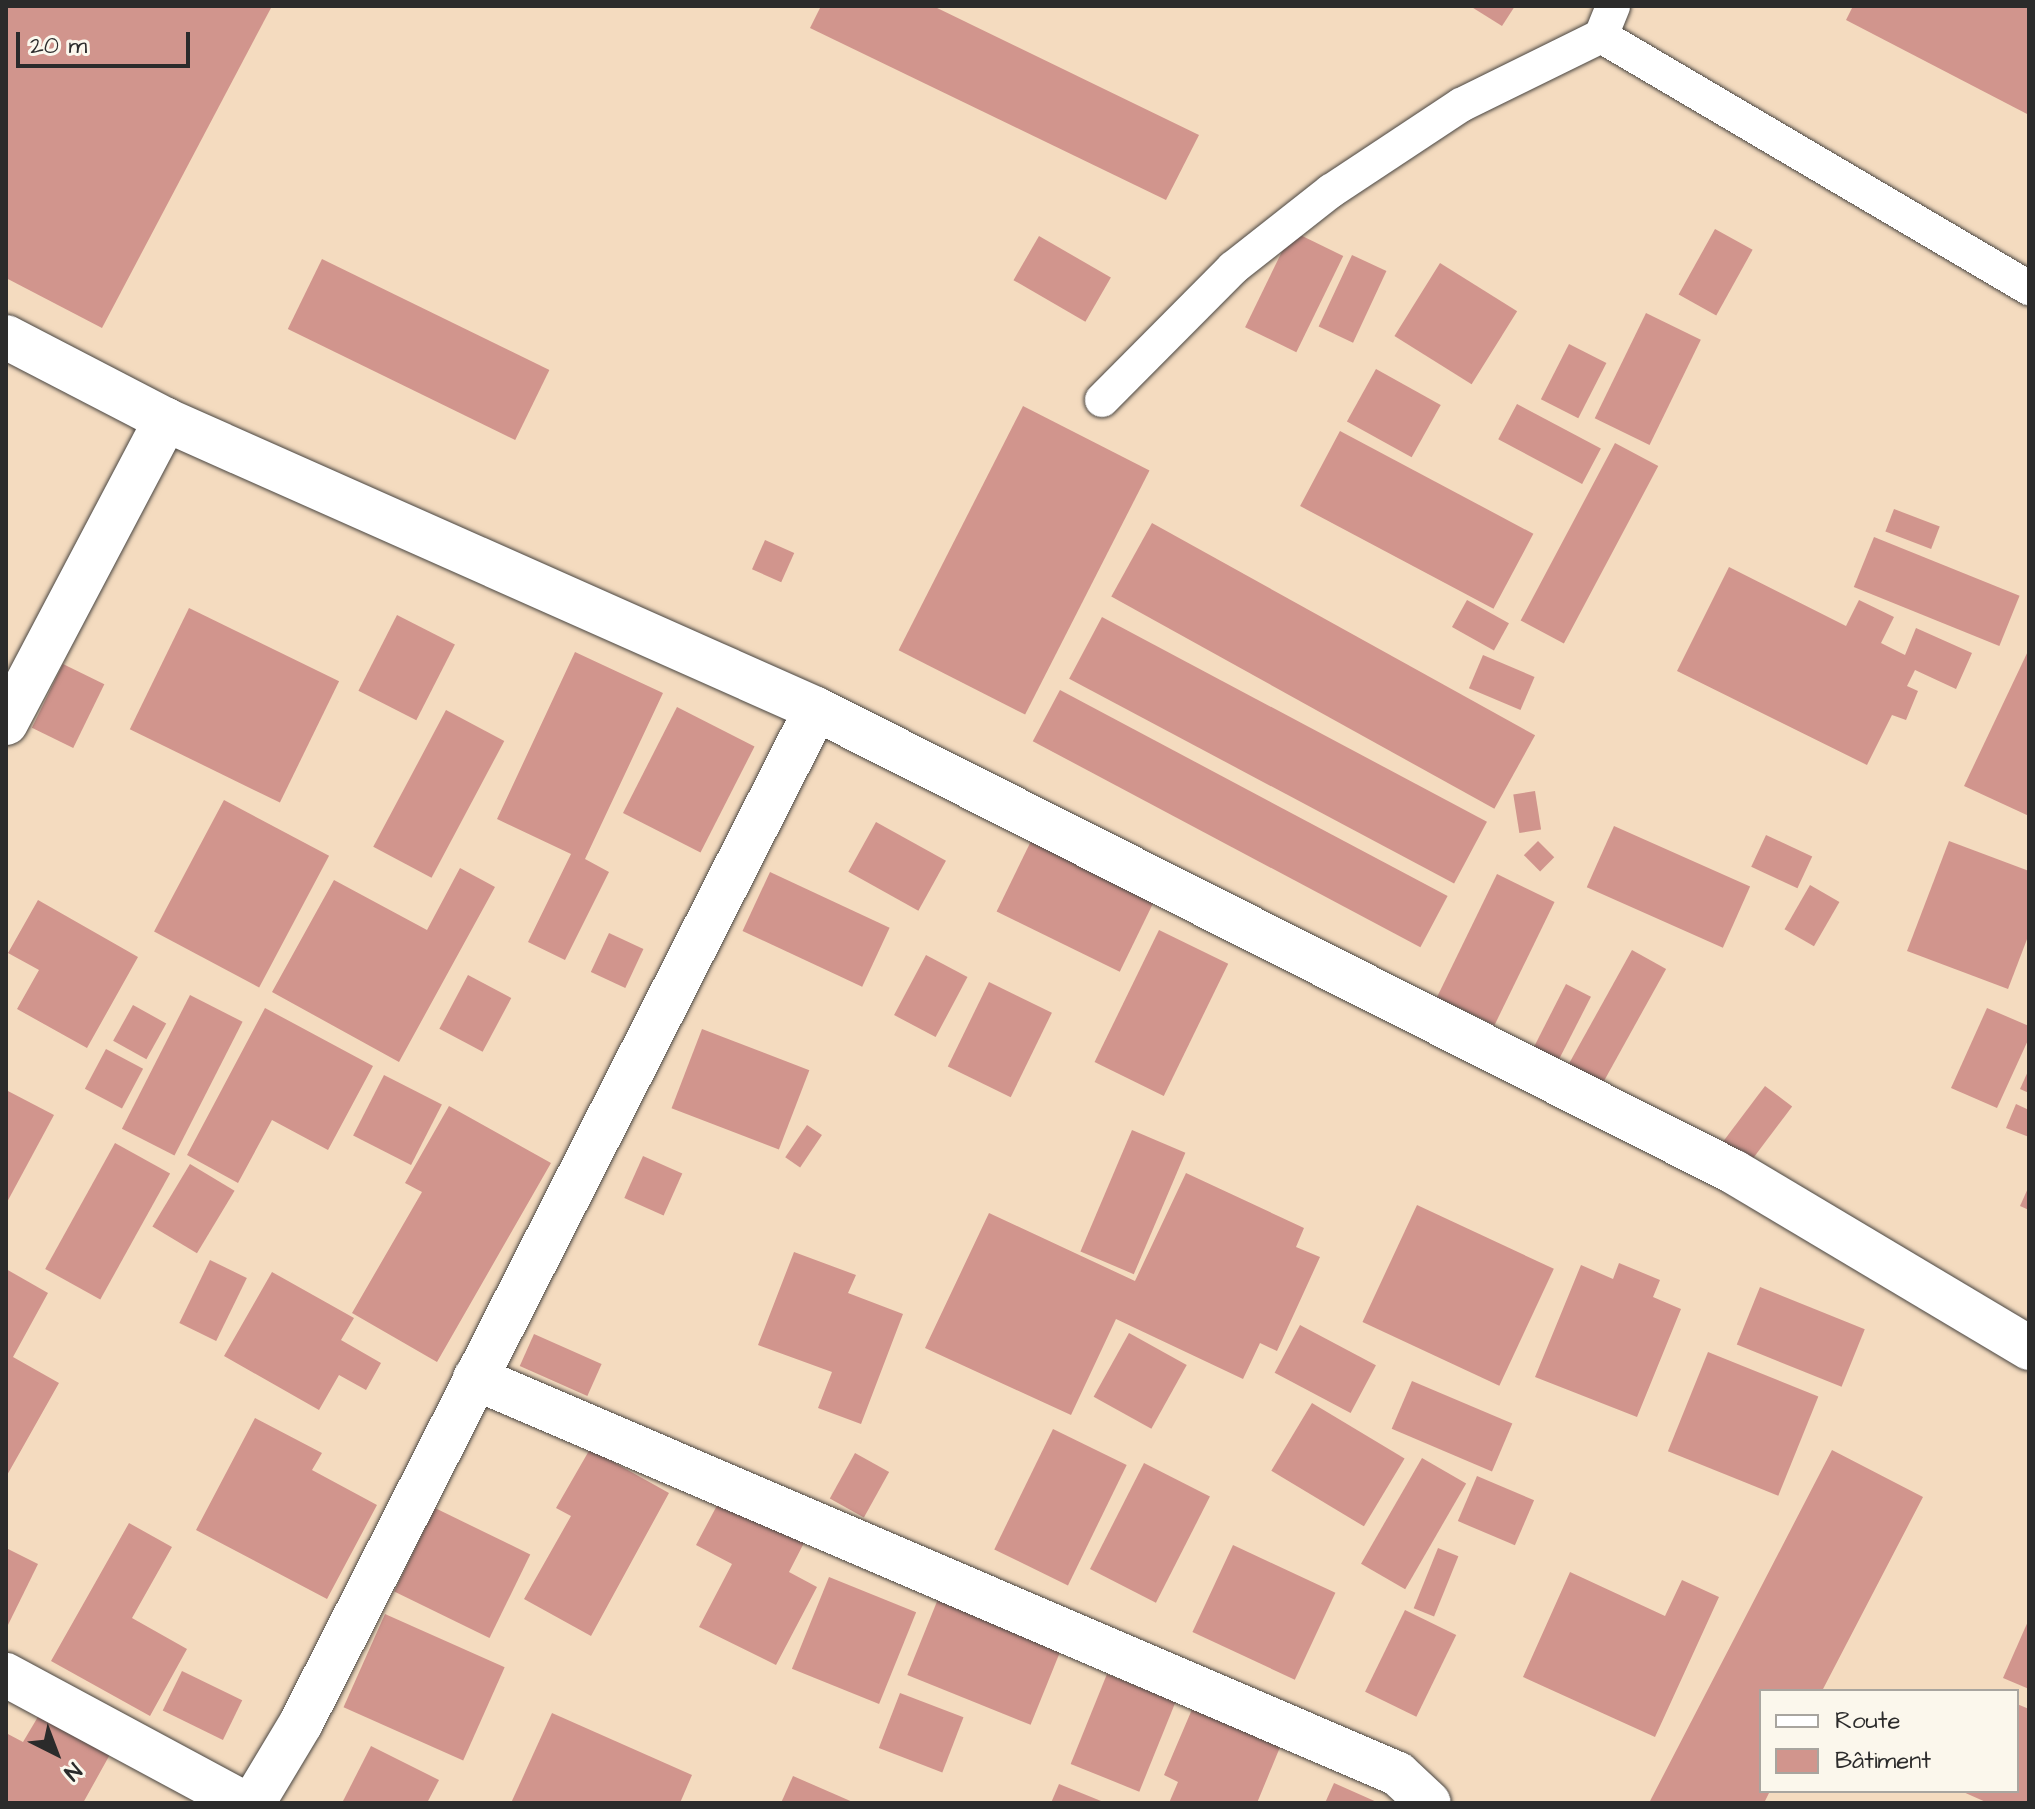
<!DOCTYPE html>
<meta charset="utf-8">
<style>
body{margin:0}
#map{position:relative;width:2035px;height:1809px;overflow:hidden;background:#f4dbbf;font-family:"Architects Daughter",sans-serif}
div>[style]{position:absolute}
.building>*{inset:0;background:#d1958d;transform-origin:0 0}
.roads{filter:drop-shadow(0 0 2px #494541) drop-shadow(0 0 2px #494541)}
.lane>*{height:34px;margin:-17px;padding:0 17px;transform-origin:17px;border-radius:17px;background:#fff}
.street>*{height:44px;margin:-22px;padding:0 22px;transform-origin:22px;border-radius:22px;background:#fff}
span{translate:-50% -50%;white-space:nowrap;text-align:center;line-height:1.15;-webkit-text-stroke:8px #fbf7ec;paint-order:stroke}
.frame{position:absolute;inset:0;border:8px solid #2b2b2b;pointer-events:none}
.legend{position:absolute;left:1759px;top:1689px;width:260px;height:104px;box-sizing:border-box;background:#fbf7ec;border:2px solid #a8a59f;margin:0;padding:10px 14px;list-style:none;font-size:24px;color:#2b2b2b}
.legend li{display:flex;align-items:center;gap:16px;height:40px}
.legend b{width:40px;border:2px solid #a8a59f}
.north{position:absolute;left:16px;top:1713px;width:80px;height:80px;-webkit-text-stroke:6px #fbf7ec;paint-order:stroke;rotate:138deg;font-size:22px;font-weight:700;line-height:32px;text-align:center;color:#2b2b2b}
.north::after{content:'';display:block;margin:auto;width:28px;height:36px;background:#2b2b2b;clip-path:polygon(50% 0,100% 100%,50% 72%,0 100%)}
.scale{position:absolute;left:16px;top:32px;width:174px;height:36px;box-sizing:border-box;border:4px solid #2b2b2b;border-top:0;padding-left:10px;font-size:24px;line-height:28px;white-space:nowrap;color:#2b2b2b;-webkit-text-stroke:6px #fbf7ec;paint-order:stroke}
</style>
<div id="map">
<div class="building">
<div style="clip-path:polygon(6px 6px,272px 6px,102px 328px,6px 278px)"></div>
<div style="clip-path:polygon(821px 6px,933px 6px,1199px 135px,1166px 200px,810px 28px)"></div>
<div style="clip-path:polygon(1470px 6px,1515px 6px,1502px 26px)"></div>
<div style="clip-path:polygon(1853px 6px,2029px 6px,2029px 115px,1846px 20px)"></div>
<div style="left:1715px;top:229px;width:43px;height:75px;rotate:29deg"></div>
<div style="left:1292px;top:231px;width:57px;height:107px;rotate:26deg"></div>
<div style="left:1039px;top:236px;width:83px;height:51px;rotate:30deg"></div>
<div style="left:1352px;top:255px;width:38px;height:79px;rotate:25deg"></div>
<div style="left:322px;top:259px;width:253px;height:78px;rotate:26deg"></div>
<div style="left:1440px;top:263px;width:91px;height:86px;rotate:32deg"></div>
<div style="left:1646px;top:313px;width:61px;height:117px;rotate:26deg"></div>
<div style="left:1569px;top:344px;width:42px;height:62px;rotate:27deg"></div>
<div style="left:1376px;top:369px;width:74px;height:60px;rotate:29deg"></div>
<div style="left:1517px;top:404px;width:95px;height:40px;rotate:28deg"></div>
<div style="left:1023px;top:406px;width:142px;height:274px;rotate:27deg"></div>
<div style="left:1340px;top:431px;width:219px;height:85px;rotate:28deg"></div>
<div style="left:1615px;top:443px;width:49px;height:201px;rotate:28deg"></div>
<div style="left:1894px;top:509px;width:49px;height:24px;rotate:21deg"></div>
<div style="left:1152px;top:523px;width:438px;height:84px;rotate:29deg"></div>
<div style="left:1874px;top:537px;width:157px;height:54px;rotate:22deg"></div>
<div style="left:765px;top:540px;width:32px;height:32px;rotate:24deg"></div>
<div style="clip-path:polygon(1729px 567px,1846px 626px,1859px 600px,1894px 617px,1881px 643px,1905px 655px,1916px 628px,1972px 653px,1956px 689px,1915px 670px,1907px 686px,1918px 691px,1906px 720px,1892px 715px,1867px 765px,1677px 671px)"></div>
<div style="left:1467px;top:600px;width:48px;height:31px;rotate:29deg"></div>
<div style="left:189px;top:608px;width:167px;height:135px;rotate:26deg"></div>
<div style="left:397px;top:615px;width:65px;height:85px;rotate:27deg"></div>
<div style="left:1102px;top:617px;width:436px;height:70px;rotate:28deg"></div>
<div style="clip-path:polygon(2029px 649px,2029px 816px,1964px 786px)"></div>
<div style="clip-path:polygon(575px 652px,663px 693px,585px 859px,609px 872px,565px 960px,528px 942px,571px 854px,497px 819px)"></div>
<div style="left:1483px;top:655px;width:56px;height:36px;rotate:23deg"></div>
<div style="left:63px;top:664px;width:46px;height:71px;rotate:26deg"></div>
<div style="left:1060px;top:690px;width:439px;height:58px;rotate:28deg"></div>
<div style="left:677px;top:707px;width:87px;height:119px;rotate:27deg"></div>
<div style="left:446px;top:710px;width:66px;height:155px;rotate:28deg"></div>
<div style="left:1535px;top:791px;width:39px;height:22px;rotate:81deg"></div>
<div style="left:224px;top:800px;width:119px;height:149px;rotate:28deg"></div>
<div style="left:876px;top:822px;width:80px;height:57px;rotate:29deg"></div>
<div style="left:1614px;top:826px;width:149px;height:67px;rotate:24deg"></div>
<div style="left:1766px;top:835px;width:51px;height:35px;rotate:25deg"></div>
<div style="left:1033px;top:837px;width:137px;height:83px;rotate:26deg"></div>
<div style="left:1538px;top:841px;width:23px;height:20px;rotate:45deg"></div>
<div style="clip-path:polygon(1949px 841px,2029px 871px,2029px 934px,2008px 989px,1907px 951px)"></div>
<div style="clip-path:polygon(460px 868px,495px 887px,399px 1062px,272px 992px,334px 880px,427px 930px)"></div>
<div style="left:770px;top:872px;width:132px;height:65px;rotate:25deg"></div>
<div style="left:1497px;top:874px;width:64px;height:137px;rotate:26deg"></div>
<div style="left:1810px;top:885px;width:34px;height:51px;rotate:30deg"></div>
<div style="clip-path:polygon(38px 900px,138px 957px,87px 1048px,17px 1009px,39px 970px,8px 953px)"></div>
<div style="left:1159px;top:930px;width:77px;height:147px;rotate:26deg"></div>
<div style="left:609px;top:933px;width:38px;height:43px;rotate:25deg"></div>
<div style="left:1632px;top:950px;width:39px;height:141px;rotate:29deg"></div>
<div style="left:926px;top:955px;width:47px;height:68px;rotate:28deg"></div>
<div style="left:468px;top:975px;width:49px;height:61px;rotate:28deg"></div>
<div style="left:989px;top:982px;width:70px;height:94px;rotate:26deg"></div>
<div style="left:1566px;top:984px;width:28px;height:72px;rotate:27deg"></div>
<div style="left:190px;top:995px;width:59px;height:150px;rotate:27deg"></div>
<div style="left:133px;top:1005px;width:38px;height:41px;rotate:29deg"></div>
<div style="clip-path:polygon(265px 1008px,373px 1066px,328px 1150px,272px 1120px,238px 1183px,187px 1155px)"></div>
<div style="clip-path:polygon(1987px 1008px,2029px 1026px,2029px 1038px,1997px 1108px,1951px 1088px)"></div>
<div style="left:702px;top:1029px;width:115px;height:85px;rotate:21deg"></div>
<div style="left:106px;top:1049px;width:42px;height:45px;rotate:28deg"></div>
<div style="clip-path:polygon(2029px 1069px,2029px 1093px,2020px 1089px)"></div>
<div style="left:384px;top:1075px;width:65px;height:68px;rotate:27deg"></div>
<div style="left:1765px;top:1086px;width:34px;height:88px;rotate:37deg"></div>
<div style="clip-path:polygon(6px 1090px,54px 1115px,6px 1204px)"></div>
<div style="clip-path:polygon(2016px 1104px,2029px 1110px,2029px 1137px,2006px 1128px)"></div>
<div style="clip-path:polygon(449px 1106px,551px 1163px,437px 1362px,352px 1313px,422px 1192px,405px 1183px)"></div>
<div style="left:807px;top:1125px;width:18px;height:39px;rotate:34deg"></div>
<div style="left:1132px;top:1130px;width:58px;height:132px;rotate:23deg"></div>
<div style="left:115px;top:1143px;width:63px;height:144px;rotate:29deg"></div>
<div style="left:643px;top:1156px;width:43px;height:46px;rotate:24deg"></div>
<div style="left:190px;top:1164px;width:52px;height:73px;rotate:31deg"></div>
<div style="clip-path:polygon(1186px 1173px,1304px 1228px,1296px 1247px,1320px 1257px,1277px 1351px,1260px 1343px,1243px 1379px,1116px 1319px,1071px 1415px,925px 1348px,989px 1213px,1135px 1281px)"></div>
<div style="clip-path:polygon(2029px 1186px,2029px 1210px,2020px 1206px)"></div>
<div style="left:1417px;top:1205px;width:151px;height:129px;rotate:25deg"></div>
<div style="clip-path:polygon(794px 1252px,856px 1275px,848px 1293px,903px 1314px,861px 1424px,818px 1408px,832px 1372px,758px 1345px)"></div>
<div style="left:210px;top:1260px;width:41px;height:70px;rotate:26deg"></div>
<div style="clip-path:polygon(1619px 1263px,1660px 1280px,1653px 1297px,1681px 1309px,1637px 1417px,1535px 1377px,1581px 1265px,1613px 1279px)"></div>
<div style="clip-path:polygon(6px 1269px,48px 1293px,13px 1357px,59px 1383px,6px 1477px)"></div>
<div style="clip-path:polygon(272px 1272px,354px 1318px,341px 1340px,381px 1363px,366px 1390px,339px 1375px,319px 1410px,224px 1356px)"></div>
<div style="left:1760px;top:1287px;width:113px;height:62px;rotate:22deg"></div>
<div style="left:1300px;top:1325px;width:86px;height:54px;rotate:28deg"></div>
<div style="left:1129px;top:1333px;width:66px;height:73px;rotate:29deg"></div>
<div style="left:534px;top:1334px;width:74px;height:35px;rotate:24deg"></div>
<div style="left:1708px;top:1352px;width:119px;height:107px;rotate:22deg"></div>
<div style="left:1412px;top:1381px;width:109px;height:52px;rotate:23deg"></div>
<div style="left:1312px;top:1403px;width:108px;height:79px;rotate:31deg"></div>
<div style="clip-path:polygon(255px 1418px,322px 1453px,312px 1470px,377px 1505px,327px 1599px,196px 1530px)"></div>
<div style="left:1053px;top:1429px;width:82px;height:134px;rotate:26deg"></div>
<div style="clip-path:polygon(590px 1449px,669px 1493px,591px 1636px,524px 1599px,571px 1516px,556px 1508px)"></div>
<div style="clip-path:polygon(1832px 1450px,1923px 1497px,1822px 1691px,1761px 1691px,1761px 1791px,1770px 1791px,1764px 1803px,1649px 1803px)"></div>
<div style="left:855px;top:1453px;width:39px;height:52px;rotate:29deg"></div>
<div style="left:1422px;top:1458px;width:51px;height:122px;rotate:30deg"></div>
<div style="left:1144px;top:1463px;width:74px;height:119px;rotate:27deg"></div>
<div style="left:1477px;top:1476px;width:62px;height:49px;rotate:23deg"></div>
<div style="clip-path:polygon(722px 1496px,806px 1539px,789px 1572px,817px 1587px,776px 1665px,699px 1627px,732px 1564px,696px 1545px)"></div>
<div style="left:435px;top:1508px;width:106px;height:93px;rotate:26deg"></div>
<div style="clip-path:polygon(129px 1523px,172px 1547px,132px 1618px,187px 1649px,150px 1716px,51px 1661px)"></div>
<div style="left:1233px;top:1545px;width:113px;height:96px;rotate:25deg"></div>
<div style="clip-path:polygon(6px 1548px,38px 1564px,6px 1629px)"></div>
<div style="left:1438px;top:1548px;width:22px;height:65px;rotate:22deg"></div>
<div style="clip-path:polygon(1570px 1572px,1665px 1616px,1682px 1580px,1719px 1597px,1655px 1737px,1523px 1677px)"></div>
<div style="left:829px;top:1577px;width:94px;height:99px;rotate:22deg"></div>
<div style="left:938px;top:1599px;width:133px;height:82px;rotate:22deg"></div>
<div style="left:1405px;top:1610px;width:57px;height:91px;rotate:26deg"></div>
<div style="left:385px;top:1614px;width:131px;height:102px;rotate:24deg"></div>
<div style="clip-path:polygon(2029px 1619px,2029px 1689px,2003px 1678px)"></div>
<div style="left:182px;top:1671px;width:67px;height:44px;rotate:26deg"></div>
<div style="left:1107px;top:1674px;width:74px;height:97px;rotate:22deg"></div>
<div style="left:900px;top:1693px;width:68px;height:59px;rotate:21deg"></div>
<div style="clip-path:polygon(1196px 1700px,1285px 1735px,1257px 1803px,1169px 1803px,1178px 1782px,1164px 1775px)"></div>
<div style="clip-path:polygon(2017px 1704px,2029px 1709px,2029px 1803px,1988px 1803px,1961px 1791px,2017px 1791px)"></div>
<div style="clip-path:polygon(42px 1710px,113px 1749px,83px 1803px,6px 1803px,6px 1733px,23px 1742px)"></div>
<div style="clip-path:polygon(552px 1713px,692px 1775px,680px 1803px,511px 1803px)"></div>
<div style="clip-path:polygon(371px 1746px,439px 1780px,427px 1803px,342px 1803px)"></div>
<div style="clip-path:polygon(793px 1776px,855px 1803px,781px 1803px)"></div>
<div style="clip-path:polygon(1334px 1783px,1379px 1803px,1325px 1803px)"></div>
<div style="clip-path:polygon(1059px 1784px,1106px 1803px,1051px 1803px)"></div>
</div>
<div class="roads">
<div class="lane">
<div style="left:1601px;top:36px;width:497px;rotate:30.5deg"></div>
<div style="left:1102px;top:400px;width:186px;rotate:-45.2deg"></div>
<div style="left:1233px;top:268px;width:125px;rotate:-38.2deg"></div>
<div style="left:1331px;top:191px;width:156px;rotate:-33.5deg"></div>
<div style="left:1461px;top:105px;width:156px;rotate:-26.2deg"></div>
<div style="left:1601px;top:36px;width:32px;rotate:-68deg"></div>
</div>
<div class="street">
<div style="left:6px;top:337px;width:180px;rotate:27.4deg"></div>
<div style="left:166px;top:420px;width:711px;rotate:23.97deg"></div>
<div style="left:816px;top:709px;width:1028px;rotate:26.76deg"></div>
<div style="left:1734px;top:1172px;width:344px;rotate:30.8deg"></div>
<div style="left:6px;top:723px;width:343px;rotate:-62.2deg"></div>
<div style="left:475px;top:1378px;width:1004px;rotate:23.22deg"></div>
<div style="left:1398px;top:1774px;width:42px;rotate:43.1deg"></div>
<div style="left:6px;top:1675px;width:270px;rotate:28.3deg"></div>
<div style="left:253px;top:1803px;width:93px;rotate:-59deg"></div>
<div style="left:301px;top:1723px;width:1137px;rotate:-63.07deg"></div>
</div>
</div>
<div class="frame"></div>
<ul class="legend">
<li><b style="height:10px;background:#fff"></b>Route</li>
<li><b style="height:22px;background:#d1958d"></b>Bâtiment</li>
</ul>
<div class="north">N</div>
<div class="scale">20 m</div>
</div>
